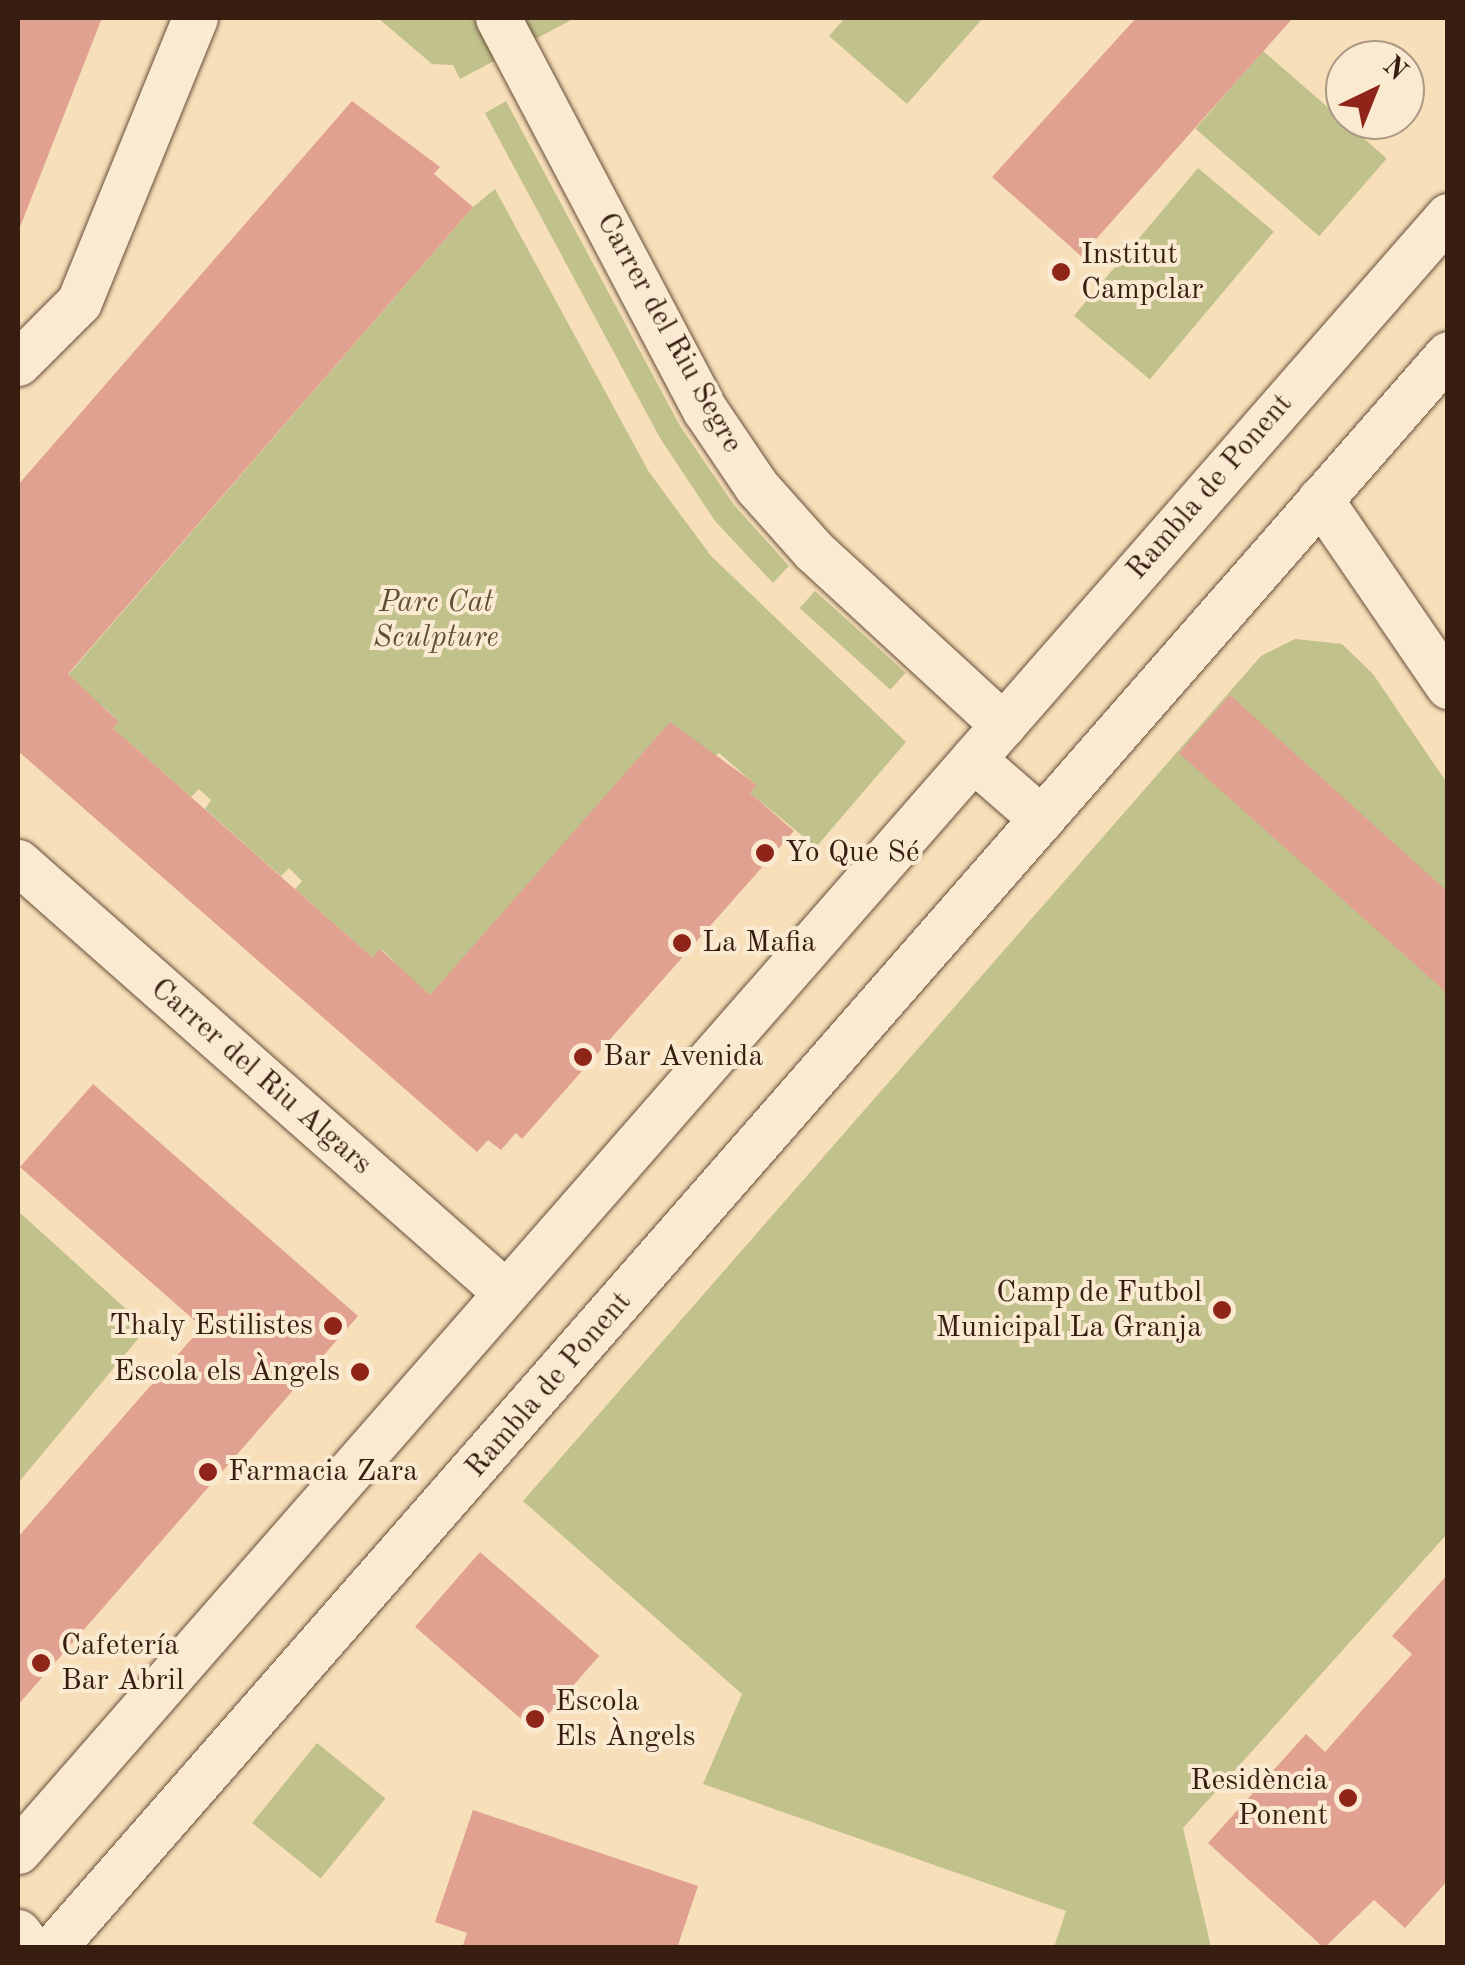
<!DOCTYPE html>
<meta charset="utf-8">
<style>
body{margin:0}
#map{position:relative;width:1465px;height:1965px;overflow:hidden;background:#f7dfb9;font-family:"Old Standard TT",serif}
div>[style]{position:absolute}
.green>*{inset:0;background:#c1c18c;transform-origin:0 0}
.building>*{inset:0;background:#e1a191;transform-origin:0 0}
.roads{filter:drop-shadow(0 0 2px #684e3a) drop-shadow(0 0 2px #684e3a)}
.minor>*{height:45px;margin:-22.5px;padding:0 22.5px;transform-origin:22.5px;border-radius:22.5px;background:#faead2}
.dots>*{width:28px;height:28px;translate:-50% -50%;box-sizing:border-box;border:5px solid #faead2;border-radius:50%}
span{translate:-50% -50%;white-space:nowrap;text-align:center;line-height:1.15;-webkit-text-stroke:8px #faead2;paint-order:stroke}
.poi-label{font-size:30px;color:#381e10}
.left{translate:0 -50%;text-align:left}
.right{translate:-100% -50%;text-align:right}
.street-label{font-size:30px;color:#381e10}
.park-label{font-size:30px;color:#614f35;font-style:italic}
.frame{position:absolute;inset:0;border:20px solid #381e10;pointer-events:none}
.north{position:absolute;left:1325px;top:40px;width:100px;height:100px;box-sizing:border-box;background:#faead2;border:2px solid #ac9884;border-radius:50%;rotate:43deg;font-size:28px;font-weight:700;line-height:40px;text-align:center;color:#381e10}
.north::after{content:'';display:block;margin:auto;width:35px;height:45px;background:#8f2418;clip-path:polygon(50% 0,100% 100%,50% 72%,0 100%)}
</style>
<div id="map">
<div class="green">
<div style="clip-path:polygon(378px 18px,575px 18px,460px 79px,453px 65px,432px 64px)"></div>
<div style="clip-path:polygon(845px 18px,983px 18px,907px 104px,829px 36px)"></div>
<div style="left:1263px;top:51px;width:164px;height:103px;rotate:41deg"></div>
<div style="clip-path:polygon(506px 101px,680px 426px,734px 505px,789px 566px,773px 583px,715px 521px,660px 438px,485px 113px)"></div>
<div style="left:1198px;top:168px;width:99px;height:193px;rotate:40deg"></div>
<div style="clip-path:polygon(495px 189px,649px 472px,711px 556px,906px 742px,816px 847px,750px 793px,756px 785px,719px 753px,424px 1002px,388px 970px,394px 961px,381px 949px,373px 958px,295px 889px,302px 881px,289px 868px,281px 876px,205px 809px,211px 800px,199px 789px,191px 797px,113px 728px,118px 721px,106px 709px,62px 682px,473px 207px)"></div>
<div style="left:815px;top:591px;width:122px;height:23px;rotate:42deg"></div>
<div style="clip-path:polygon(1295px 639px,1342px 644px,1373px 674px,1447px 783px,1447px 1534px,1183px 1828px,1211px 1947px,1054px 1947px,1066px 1911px,703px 1784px,742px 1694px,523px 1501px,1261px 656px)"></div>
<div style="clip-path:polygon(18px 1211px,147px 1328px,18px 1483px)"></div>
<div style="left:317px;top:1743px;width:88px;height:103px;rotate:39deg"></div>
</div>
<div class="building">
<div style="clip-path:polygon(18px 18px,102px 18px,20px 227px,18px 226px)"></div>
<div style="clip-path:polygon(1136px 18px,1293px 18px,1081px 256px,992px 177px)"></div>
<div style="clip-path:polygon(352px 101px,440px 167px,434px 174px,473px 207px,68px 674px,119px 722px,113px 728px,373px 958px,380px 949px,430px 995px,670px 722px,757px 785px,750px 793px,794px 831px,522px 1139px,516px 1133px,501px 1150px,488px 1140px,477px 1152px,18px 751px,18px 485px)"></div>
<div style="clip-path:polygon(1230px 695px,1448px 892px,1448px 994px,1179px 753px)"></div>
<div style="clip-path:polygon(93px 1084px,358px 1316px,18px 1705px,18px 1537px,202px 1327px,20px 1167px)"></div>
<div style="left:480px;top:1552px;width:158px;height:99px;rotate:41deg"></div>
<div style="clip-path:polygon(1448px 1574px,1448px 1880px,1405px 1928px,1374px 1900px,1324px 1948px,1208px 1843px,1306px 1734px,1325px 1752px,1412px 1654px,1392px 1636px)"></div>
<div style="clip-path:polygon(473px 1810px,698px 1886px,677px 1948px,462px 1948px,467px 1933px,435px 1922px)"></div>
</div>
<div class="roads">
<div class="minor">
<div style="left:498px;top:18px;width:443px;rotate:62.2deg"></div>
<div style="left:705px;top:410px;width:93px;rotate:56deg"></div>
<div style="left:757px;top:487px;width:86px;rotate:48.3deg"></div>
<div style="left:814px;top:551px;width:257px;rotate:42.6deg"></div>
<div style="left:18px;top:363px;width:86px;rotate:-45deg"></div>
<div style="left:79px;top:302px;width:307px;rotate:-67.8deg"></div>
<div style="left:1320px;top:499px;width:227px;rotate:55.6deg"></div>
<div style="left:973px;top:759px;width:91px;rotate:41deg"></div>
<div style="left:18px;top:862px;width:650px;rotate:41.44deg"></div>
<div style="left:18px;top:1851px;width:2172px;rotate:-48.83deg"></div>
<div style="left:18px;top:1932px;width:20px;rotate:53deg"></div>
<div style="left:53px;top:1948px;width:2118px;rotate:-48.81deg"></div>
</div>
</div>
<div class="dots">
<div style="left:1061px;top:272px;background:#8f2418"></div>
<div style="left:765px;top:853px;background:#8f2418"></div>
<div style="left:682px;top:943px;background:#8f2418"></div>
<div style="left:583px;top:1057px;background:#8f2418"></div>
<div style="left:1222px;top:1310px;background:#8f2418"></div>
<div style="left:333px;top:1326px;background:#8f2418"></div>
<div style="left:360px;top:1372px;background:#8f2418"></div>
<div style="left:208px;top:1472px;background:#8f2418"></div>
<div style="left:41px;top:1663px;background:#8f2418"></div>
<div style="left:535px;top:1719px;background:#8f2418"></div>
<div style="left:1348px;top:1798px;background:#8f2418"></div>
</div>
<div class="poi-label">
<span class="left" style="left:1081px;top:272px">Institut<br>Campclar</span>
<span class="left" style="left:785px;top:853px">Yo Que Sé</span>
<span class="left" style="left:702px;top:943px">La Mafia</span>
<span class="left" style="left:603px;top:1057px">Bar Avenida</span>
<span class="right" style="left:1202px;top:1310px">Camp de Futbol<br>Municipal La Granja</span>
<span class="right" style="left:313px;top:1326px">Thaly Estilistes</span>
<span class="right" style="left:340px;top:1372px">Escola els Àngels</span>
<span class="left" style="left:228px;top:1472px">Farmacia Zara</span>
<span class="left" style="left:61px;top:1663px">Cafetería<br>Bar Abril</span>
<span class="left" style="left:555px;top:1719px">Escola<br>Els Àngels</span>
<span class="right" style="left:1328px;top:1798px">Residència<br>Ponent</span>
</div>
<div class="street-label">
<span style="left:669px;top:333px;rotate:61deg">Carrer del Riu Segre</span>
<span style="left:1210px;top:487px;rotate:-49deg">Rambla de Ponent</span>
<span style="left:261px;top:1077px;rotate:41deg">Carrer del Riu Algars</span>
<span style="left:549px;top:1385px;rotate:-49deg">Rambla de Ponent</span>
</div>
<div class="park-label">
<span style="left:436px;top:620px">Parc Cat<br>Sculpture</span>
</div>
<div class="frame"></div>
<div class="north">N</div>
</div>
